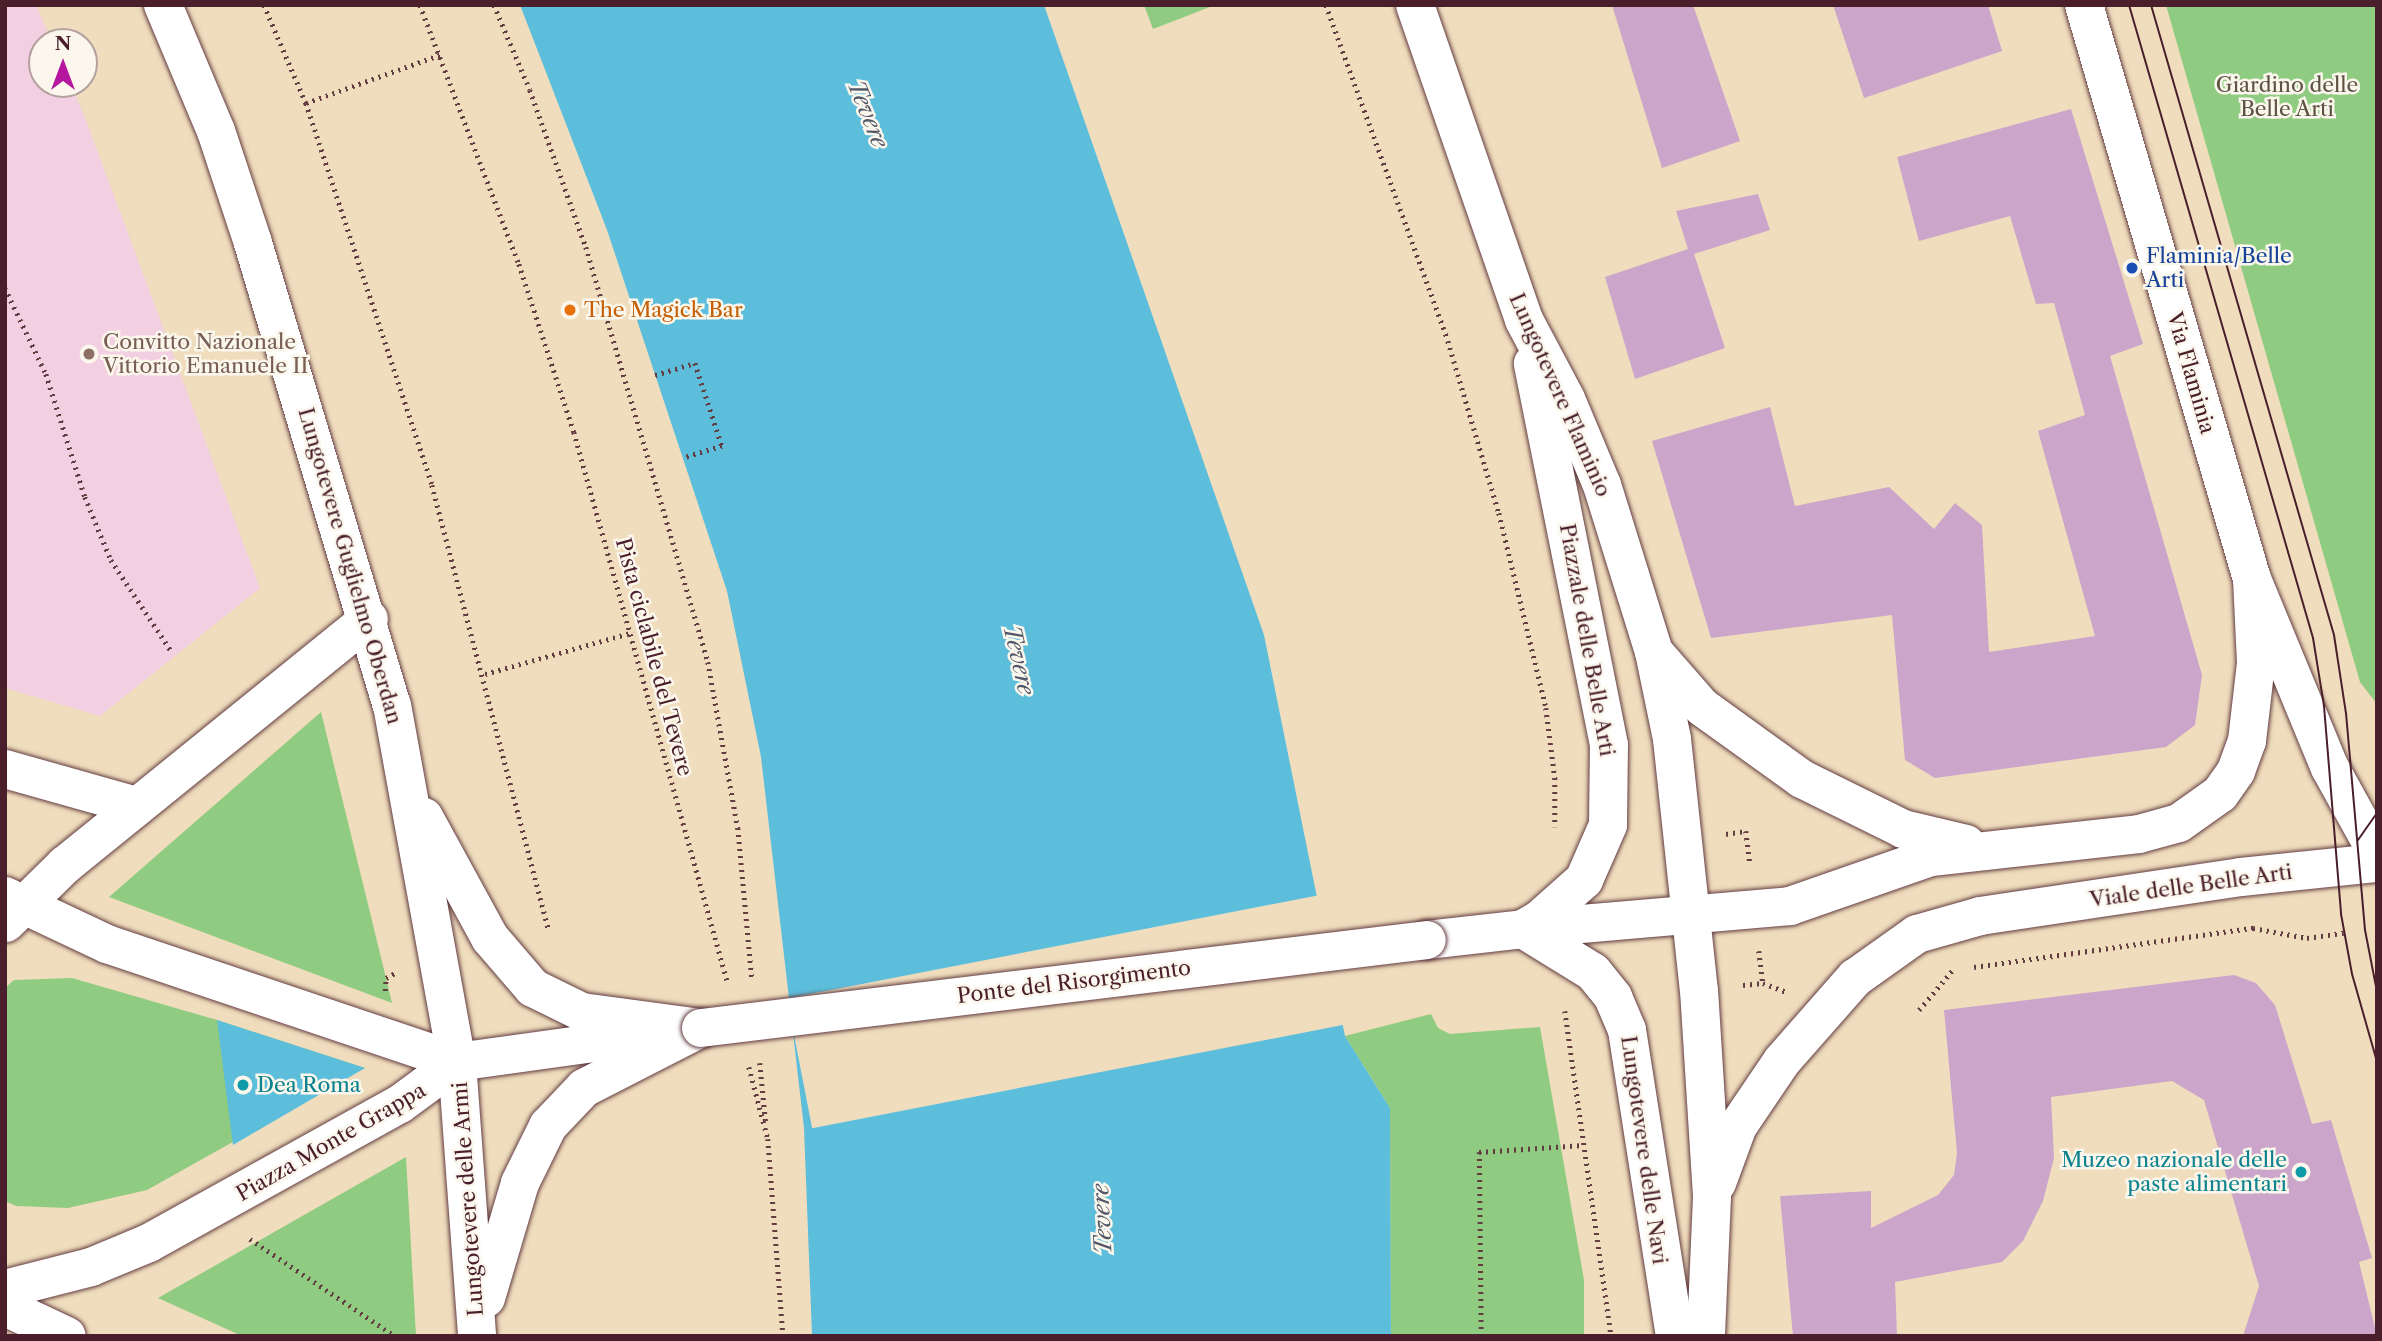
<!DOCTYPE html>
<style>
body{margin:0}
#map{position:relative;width:2382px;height:1341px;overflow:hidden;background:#f0ddbd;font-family:"Libre Caslon Text",serif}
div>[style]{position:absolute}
.built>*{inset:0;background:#f2cfe1}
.green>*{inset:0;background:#8fcb80}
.water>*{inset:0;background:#5dbedc}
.pier>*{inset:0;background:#f0ddbd;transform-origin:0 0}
.building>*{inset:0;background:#cba6ca}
.path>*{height:4.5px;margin-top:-2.25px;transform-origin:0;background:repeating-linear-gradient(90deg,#633c41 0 2px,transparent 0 7px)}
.roads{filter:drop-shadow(0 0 2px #633c41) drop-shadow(0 0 2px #633c41)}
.street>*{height:38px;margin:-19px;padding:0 19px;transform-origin:19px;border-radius:19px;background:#fff}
.secondary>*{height:38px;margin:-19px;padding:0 19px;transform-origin:19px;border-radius:19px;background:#fff}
.primary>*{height:38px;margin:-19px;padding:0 19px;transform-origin:19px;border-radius:19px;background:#fff}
.tram>*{height:2px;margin:-1px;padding:0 1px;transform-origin:1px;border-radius:1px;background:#4a1f2b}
.bridges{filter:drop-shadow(0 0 2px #633c41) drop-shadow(0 0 2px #633c41)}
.primary-bridge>*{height:38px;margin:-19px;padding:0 19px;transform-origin:19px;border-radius:19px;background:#fff}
.dots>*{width:19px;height:19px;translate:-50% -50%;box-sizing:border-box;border:4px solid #fbf7ec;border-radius:50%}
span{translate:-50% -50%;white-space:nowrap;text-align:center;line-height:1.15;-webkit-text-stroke:5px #fbf7ec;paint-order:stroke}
.park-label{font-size:21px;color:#5f5344}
.transit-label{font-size:21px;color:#164399}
.left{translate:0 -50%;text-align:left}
.food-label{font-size:21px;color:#c56008}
.education-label{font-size:21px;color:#785e54}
.street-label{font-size:21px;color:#4a1f2b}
.culture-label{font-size:21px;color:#0d838f}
.right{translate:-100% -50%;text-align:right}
.water-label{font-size:23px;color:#515769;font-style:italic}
.frame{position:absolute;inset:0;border:7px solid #4a1f2b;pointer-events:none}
.north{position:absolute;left:28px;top:28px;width:70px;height:70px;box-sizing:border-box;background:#fbf7ec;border:2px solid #b4a19f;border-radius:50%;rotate:0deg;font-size:19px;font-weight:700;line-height:28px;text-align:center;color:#4a1f2b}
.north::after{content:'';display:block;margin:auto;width:24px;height:32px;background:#b5179e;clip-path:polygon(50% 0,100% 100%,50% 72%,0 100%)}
</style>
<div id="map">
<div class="built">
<div style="clip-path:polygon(5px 5px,36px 5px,52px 42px,42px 42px,42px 84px,71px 84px,84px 115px,260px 588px,100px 716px,5px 688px)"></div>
</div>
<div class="green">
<div style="clip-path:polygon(1144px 5px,1215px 5px,1153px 29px)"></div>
<div style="clip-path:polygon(2166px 5px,2377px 5px,2377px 704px,2360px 682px)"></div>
<div style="clip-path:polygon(321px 712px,386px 978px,392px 1003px,109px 897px)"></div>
<div style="clip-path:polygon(72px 978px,217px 1020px,365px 1068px,147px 1190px,68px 1208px,16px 1206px,5px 1201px,5px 988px,14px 980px)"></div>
<div style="clip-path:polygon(1431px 1014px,1438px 1028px,1450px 1034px,1540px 1027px,1584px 1280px,1584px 1336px,1391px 1336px,1390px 1108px,1345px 1036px)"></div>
<div style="clip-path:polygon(406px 1157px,416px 1336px,242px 1336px,158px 1298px)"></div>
</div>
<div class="water">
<div style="clip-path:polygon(520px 5px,1044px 5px,1264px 635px,1345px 1036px,1390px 1108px,1391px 1336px,812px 1336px,804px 1128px,780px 921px,761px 757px,727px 591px,607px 230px)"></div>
<div style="clip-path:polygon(217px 1020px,365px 1068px,233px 1145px)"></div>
</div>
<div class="pier">
<div style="left:1320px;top:895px;width:132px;height:543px;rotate:79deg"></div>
</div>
<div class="building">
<div style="clip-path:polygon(1612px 5px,1693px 5px,1740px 141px,1662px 168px)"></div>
<div style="clip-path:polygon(1833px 5px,1988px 5px,2002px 51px,1864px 98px)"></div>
<div style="clip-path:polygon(2071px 109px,2143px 344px,2110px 356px,2202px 675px,2195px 725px,2166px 747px,1935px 778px,1905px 760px,1892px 615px,1711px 638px,1652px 441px,1770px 407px,1795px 506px,1889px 487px,1934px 529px,1955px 503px,1982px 525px,1989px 652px,2095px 636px,2038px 431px,2085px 415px,2054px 303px,2036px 304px,2010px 216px,1919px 241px,1897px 157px)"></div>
<div style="clip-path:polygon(1758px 194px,1770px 230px,1694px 254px,1725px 348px,1635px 379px,1605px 277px,1688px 249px,1676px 211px)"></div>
<div style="clip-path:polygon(2234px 975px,2256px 983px,2275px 1005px,2312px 1124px,2331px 1120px,2372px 1258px,2359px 1262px,2377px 1336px,2243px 1336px,2259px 1286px,2204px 1100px,2172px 1081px,2051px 1097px,2054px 1158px,2043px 1201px,2023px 1241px,2002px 1262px,1895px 1282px,1897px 1336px,1793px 1336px,1780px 1196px,1871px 1191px,1871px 1228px,1938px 1195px,1954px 1175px,1957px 1153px,1944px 1010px)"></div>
</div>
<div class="path">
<div style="left:264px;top:5px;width:107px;rotate:66.8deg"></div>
<div style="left:306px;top:103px;width:402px;rotate:71.7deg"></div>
<div style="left:432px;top:485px;width:460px;rotate:75.3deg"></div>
<div style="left:420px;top:5px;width:277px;rotate:69.1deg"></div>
<div style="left:519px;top:264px;width:177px;rotate:71.9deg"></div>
<div style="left:574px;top:432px;width:569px;rotate:74.4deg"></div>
<div style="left:494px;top:5px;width:92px;rotate:67deg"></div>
<div style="left:530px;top:90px;width:167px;rotate:70.4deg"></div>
<div style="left:586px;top:247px;width:433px;rotate:73.6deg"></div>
<div style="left:708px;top:662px;width:169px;rotate:79.8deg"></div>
<div style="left:738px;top:828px;width:151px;rotate:84.7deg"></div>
<div style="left:1326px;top:5px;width:357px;rotate:70deg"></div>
<div style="left:1448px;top:341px;width:179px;rotate:73.5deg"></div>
<div style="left:1499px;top:513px;width:201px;rotate:76.4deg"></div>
<div style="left:1546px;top:708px;width:71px;rotate:82.7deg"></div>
<div style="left:1555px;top:778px;width:49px;rotate:90deg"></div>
<div style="left:306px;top:103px;width:145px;rotate:-19.8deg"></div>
<div style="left:5px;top:288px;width:95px;rotate:64.5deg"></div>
<div style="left:46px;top:374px;width:129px;rotate:72.4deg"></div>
<div style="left:85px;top:497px;width:68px;rotate:67.6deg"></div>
<div style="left:111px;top:560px;width:110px;rotate:56.5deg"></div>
<div style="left:655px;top:375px;width:42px;rotate:-16.7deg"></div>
<div style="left:695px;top:363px;width:87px;rotate:72deg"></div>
<div style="left:722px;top:446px;width:41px;rotate:162.9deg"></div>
<div style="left:485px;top:674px;width:154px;rotate:-15.8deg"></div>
<div style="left:1726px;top:834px;width:20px;rotate:-9deg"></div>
<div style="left:1746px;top:831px;width:34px;rotate:83deg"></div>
<div style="left:1759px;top:951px;width:32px;rotate:83deg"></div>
<div style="left:1763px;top:983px;width:26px;rotate:21deg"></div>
<div style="left:1974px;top:967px;width:282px;rotate:-8deg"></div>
<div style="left:2253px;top:928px;width:55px;rotate:10.5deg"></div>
<div style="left:2307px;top:938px;width:37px;rotate:-8deg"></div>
<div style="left:1743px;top:985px;width:20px;rotate:-6deg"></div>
<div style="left:385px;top:991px;width:13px;rotate:-86deg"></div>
<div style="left:386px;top:978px;width:13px;rotate:-29deg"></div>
<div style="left:1919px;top:1010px;width:51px;rotate:-49.8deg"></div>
<div style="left:1565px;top:1011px;width:328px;rotate:81.9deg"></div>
<div style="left:760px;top:1063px;width:61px;rotate:84.4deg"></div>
<div style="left:749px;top:1067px;width:74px;rotate:75.2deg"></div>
<div style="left:768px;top:1139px;width:198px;rotate:85.6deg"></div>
<div style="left:250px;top:1239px;width:174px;rotate:33.8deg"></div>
<div style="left:1481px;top:1336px;width:184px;rotate:-90.6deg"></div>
<div style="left:1479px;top:1152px;width:105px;rotate:-3.8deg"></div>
</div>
<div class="roads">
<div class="street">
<div style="left:5px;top:769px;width:137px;rotate:15.7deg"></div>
<div style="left:5px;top:896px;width:113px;rotate:25.2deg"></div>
<div style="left:107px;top:944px;width:369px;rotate:18.6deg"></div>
<div style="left:6px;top:923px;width:83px;rotate:-44.5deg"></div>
<div style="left:65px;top:865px;width:391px;rotate:-39deg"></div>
<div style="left:5px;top:1307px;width:68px;rotate:25.1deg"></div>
</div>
<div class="secondary">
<div style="left:2084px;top:5px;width:598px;rotate:73.69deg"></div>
<div style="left:2252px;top:579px;width:204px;rotate:67.6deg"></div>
<div style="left:2330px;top:768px;width:97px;rotate:61.1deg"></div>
<div style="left:1654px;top:652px;width:73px;rotate:48.9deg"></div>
<div style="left:1702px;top:707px;width:123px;rotate:35.8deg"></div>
<div style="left:1802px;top:779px;width:113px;rotate:26.3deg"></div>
<div style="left:1903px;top:829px;width:65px;rotate:13.4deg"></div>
<div style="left:1523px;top:929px;width:268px;rotate:-4.9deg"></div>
<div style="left:1790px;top:906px;width:149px;rotate:-19.2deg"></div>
<div style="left:1931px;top:857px;width:209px;rotate:-6.3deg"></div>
<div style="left:2139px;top:834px;width:41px;rotate:-15.4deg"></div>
<div style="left:2179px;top:823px;width:50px;rotate:-35.3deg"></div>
<div style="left:2220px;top:794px;width:28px;rotate:-55deg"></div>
<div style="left:2236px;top:771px;width:32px;rotate:-70deg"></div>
<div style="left:2247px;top:741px;width:79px;rotate:-83.4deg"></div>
<div style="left:2256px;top:663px;width:84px;rotate:-92.7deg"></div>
<div style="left:5px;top:1289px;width:89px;rotate:-14.3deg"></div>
<div style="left:91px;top:1267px;width:63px;rotate:-22.5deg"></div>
<div style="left:149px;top:1243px;width:287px;rotate:-29deg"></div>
<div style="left:400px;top:1104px;width:71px;rotate:-36.4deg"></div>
<div style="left:457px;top:1062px;width:224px;rotate:-7.9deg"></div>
</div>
<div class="primary">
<div style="left:163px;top:5px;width:137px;rotate:67.2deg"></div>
<div style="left:216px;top:131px;width:118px;rotate:71.7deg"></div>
<div style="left:253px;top:243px;width:482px;rotate:73.3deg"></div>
<div style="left:392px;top:705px;width:363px;rotate:79.7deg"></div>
<div style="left:457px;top:1062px;width:275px;rotate:85.8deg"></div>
<div style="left:1415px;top:5px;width:333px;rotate:70.9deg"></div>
<div style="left:1524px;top:320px;width:89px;rotate:62deg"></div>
<div style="left:1566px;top:399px;width:93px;rotate:67.3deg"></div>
<div style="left:1602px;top:485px;width:175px;rotate:72.7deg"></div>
<div style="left:1654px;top:652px;width:89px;rotate:78.3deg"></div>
<div style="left:1672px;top:739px;width:252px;rotate:83.9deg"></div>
<div style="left:1699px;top:990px;width:207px;rotate:86.4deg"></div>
<div style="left:1712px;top:1197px;width:139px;rotate:92.5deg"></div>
<div style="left:424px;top:817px;width:138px;rotate:61.4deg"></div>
<div style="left:490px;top:938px;width:66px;rotate:49.3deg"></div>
<div style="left:533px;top:988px;width:55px;rotate:26.1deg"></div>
<div style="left:582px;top:1012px;width:120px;rotate:7.7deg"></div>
<div style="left:1523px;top:929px;width:82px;rotate:31.6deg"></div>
<div style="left:1593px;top:972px;width:32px;rotate:51deg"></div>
<div style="left:1613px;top:997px;width:36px;rotate:67deg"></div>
<div style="left:1627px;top:1030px;width:310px;rotate:81.1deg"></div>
<div style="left:1427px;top:940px;width:97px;rotate:-6.5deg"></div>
<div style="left:1523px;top:929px;width:20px;rotate:-30deg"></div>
<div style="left:1540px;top:919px;width:59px;rotate:-41.6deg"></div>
<div style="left:1584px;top:880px;width:60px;rotate:-66.4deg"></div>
<div style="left:1608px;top:825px;width:80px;rotate:-89.3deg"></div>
<div style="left:1609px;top:745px;width:389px;rotate:-101.3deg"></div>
<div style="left:1717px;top:1183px;width:61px;rotate:-69.8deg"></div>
<div style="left:1738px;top:1126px;width:78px;rotate:-55.9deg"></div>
<div style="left:1782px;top:1061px;width:111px;rotate:-48.7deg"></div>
<div style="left:1855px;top:978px;width:76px;rotate:-35.4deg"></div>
<div style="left:1917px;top:934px;width:66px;rotate:-15.9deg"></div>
<div style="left:1980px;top:916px;width:264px;rotate:-8.5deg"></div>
<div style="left:2241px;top:877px;width:137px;rotate:-5.9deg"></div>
<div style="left:486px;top:1298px;width:120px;rotate:-73.5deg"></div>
<div style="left:520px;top:1183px;width:64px;rotate:-63.8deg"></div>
<div style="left:548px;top:1126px;width:52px;rotate:-46.5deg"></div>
<div style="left:584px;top:1088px;width:131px;rotate:-27.1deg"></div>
</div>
</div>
<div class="tram">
<div style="left:2129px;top:5px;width:659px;rotate:73.79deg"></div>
<div style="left:2313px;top:638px;width:69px;rotate:80.8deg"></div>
<div style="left:2324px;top:706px;width:209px;rotate:85.3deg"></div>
<div style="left:2341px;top:914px;width:61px;rotate:79.6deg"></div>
<div style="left:2352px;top:974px;width:91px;rotate:74.1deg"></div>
<div style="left:2151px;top:5px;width:656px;rotate:73.8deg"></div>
<div style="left:2334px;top:635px;width:79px;rotate:81.3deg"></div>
<div style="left:2346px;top:713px;width:218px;rotate:85deg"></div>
<div style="left:2365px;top:930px;width:63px;rotate:79deg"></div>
<div style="left:2358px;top:840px;width:33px;rotate:-55deg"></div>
</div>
<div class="bridges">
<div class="primary-bridge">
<div style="left:701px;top:1028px;width:731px;rotate:-6.91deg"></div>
</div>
</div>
<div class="dots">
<div style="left:2132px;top:268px;background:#1a4fb4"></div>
<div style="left:570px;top:310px;background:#e8710a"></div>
<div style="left:89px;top:354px;background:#8d6e63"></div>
<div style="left:243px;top:1085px;background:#0f9aa8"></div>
<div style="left:2301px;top:1172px;background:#0f9aa8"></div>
</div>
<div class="park-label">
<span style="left:2287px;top:97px">Giardino delle<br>Belle Arti</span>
</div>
<div class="transit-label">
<span class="left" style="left:2146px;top:268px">Flaminia/Belle<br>Arti</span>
</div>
<div class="food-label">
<span class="left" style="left:584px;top:310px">The Magick Bar</span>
</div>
<div class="education-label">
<span class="left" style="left:103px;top:354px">Convitto Nazionale<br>Vittorio Emanuele II</span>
</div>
<div class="street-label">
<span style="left:2191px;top:373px;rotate:74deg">Via Flaminia</span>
<span style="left:1560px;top:395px;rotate:66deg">Lungotevere Flaminio</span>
<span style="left:350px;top:566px;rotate:74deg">Lungotevere Guglielmo Oberdan</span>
<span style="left:1587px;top:640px;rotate:80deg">Piazzale delle Belle Arti</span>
<span style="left:654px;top:657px;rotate:75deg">Pista ciclabile del Tevere</span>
<span style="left:2191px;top:886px;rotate:-8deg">Viale delle Belle Arti</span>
<span style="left:1074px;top:982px;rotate:-7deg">Ponte del Risorgimento</span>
<span style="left:331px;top:1142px;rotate:-30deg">Piazza Monte Grappa</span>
<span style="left:1644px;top:1150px;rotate:82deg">Lungotevere delle Navi</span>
<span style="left:468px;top:1199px;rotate:-94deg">Lungotevere delle Armi</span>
</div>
<div class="culture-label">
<span class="left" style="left:257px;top:1085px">Dea Roma</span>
<span class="right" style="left:2287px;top:1172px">Muzeo nazionale delle<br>paste alimentari</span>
</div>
<div class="water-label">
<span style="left:868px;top:114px;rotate:68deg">Tevere</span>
<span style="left:1019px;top:660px;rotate:77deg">Tevere</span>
<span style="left:1102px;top:1219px;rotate:-93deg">Tevere</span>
</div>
<div class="frame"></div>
<div class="north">N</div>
</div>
